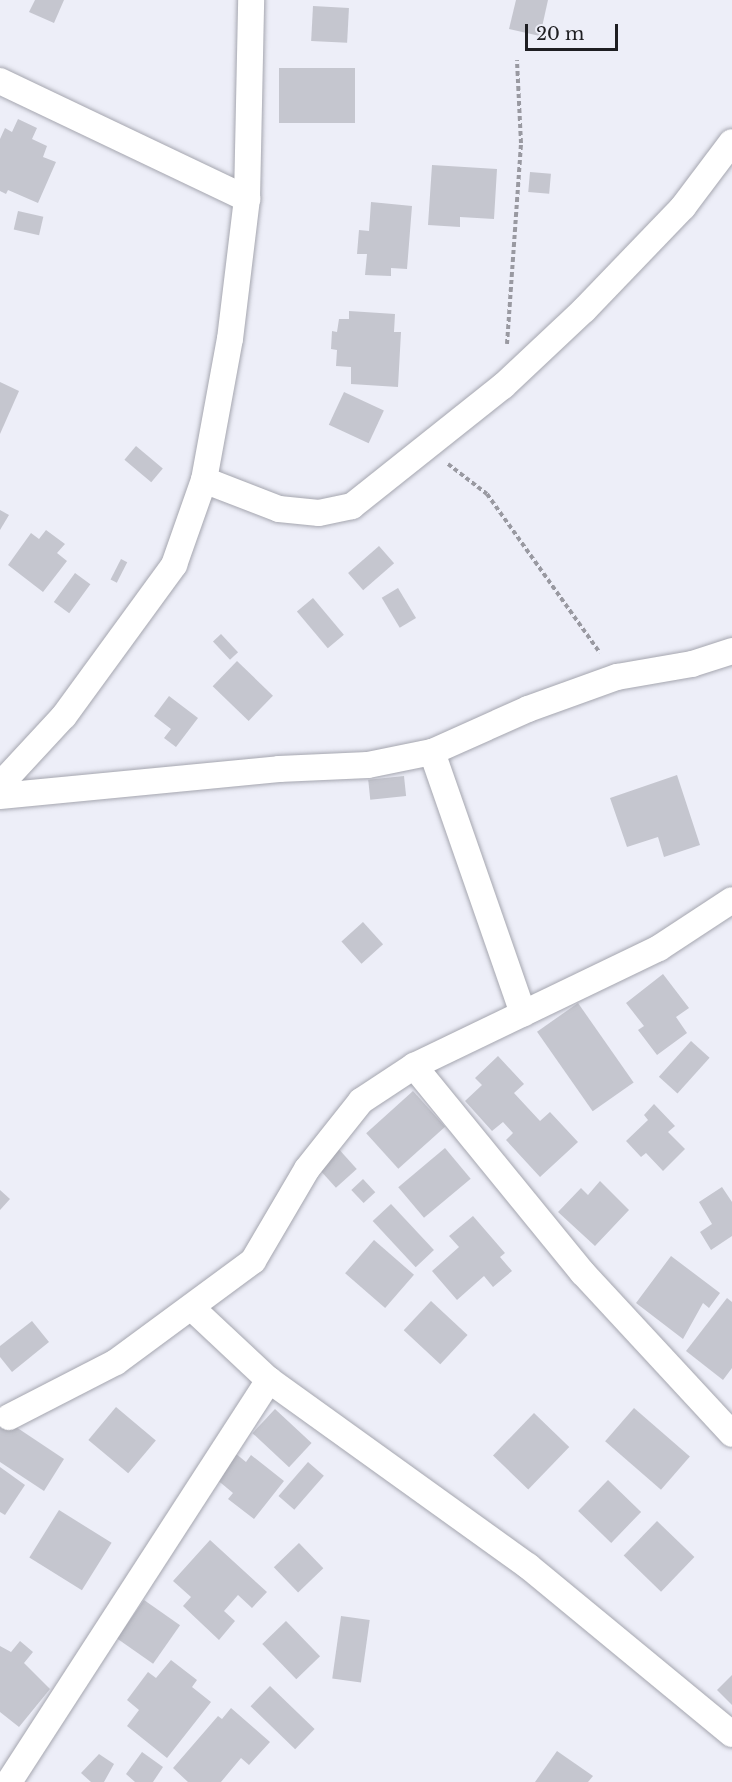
<!DOCTYPE html>
<style>
body{margin:0}
#map{position:relative;width:732px;height:1782px;overflow:hidden;background:#edeef8;font-family:"Libre Baskerville",serif}
div>[style]{position:absolute}
.building>*{inset:0;background:#c5c6cf;transform-origin:0 0}
.path>*{height:4px;margin-top:-2px;transform-origin:0;background:repeating-linear-gradient(90deg,#9999a1 0 4.5px,transparent 0 7.5px)}
.roads{filter:drop-shadow(0 0 2px #a5a6af) drop-shadow(0 0 2px #a5a6af)}
.minor>*{height:26px;margin:-13px;padding:0 13px;transform-origin:13px;border-radius:13px;background:#fff}
span{translate:-50% -50%;white-space:nowrap;text-align:center;line-height:1.15;-webkit-text-stroke:6px #edeef8;paint-order:stroke}
.scale{position:absolute;left:525px;top:24px;width:93px;height:27px;box-sizing:border-box;border:3px solid #1e1e22;border-top:0;padding-left:8px;font-size:18px;line-height:21px;white-space:nowrap;color:#1e1e22;-webkit-text-stroke:4px #edeef8;paint-order:stroke}
</style>
<div id="map">
<div class="building">
<div style="clip-path:polygon(35px 0,64px 0,54px 23px,29px 12px)"></div>
<div style="clip-path:polygon(516px 0,548px 0,540px 36px,509px 29px)"></div>
<div style="left:313px;top:6px;width:36px;height:35px;rotate:3deg"></div>
<div style="left:355px;top:68px;width:55px;height:76px;rotate:90deg"></div>
<div style="clip-path:polygon(18px 119px,37px 128px,32px 139px,47px 146px,43px 157px,56px 162px,38px 203px,8px 190px,6px 194px,0 191px,0 139px,5px 128px,12px 132px)"></div>
<div style="clip-path:polygon(432px 165px,497px 169px,494px 219px,460px 217px,460px 227px,428px 225px)"></div>
<div style="left:530px;top:172px;width:21px;height:20px;rotate:5deg"></div>
<div style="clip-path:polygon(371px 202px,412px 206px,407px 269px,391px 268px,391px 276px,365px 275px,367px 254px,357px 254px,359px 230px,369px 231px)"></div>
<div style="left:18px;top:211px;width:26px;height:19px;rotate:13deg"></div>
<div style="clip-path:polygon(349px 311px,395px 314px,394px 332px,401px 332px,398px 387px,351px 384px,351px 367px,336px 366px,337px 350px,331px 349px,332px 331px,337px 332px,339px 319px,349px 319px)"></div>
<div style="clip-path:polygon(0 382px,19px 391px,0 434px)"></div>
<div style="left:344px;top:392px;width:44px;height:36px;rotate:25deg"></div>
<div style="left:136px;top:446px;width:35px;height:18px;rotate:40deg"></div>
<div style="clip-path:polygon(0 510px,9px 515px,0 530px)"></div>
<div style="clip-path:polygon(46px 530px,65px 544px,57px 553px,67px 561px,43px 592px,8px 565px,31px 533px,39px 539px)"></div>
<div style="left:379px;top:546px;width:23px;height:41px;rotate:49deg"></div>
<div style="left:121px;top:559px;width:7px;height:23px;rotate:27deg"></div>
<div style="left:75px;top:573px;width:19px;height:36px;rotate:36deg"></div>
<div style="left:398px;top:588px;width:35px;height:19px;rotate:59deg"></div>
<div style="left:313px;top:598px;width:48px;height:21px;rotate:50deg"></div>
<div style="left:221px;top:634px;width:25px;height:11px;rotate:47deg"></div>
<div style="left:237px;top:661px;width:50px;height:35px;rotate:44deg"></div>
<div style="clip-path:polygon(169px 696px,198px 718px,176px 747px,164px 738px,171px 729px,154px 716px)"></div>
<div style="clip-path:polygon(677px 775px,700px 845px,664px 857px,658px 837px,627px 847px,610px 798px)"></div>
<div style="left:404px;top:776px;width:20px;height:36px;rotate:84deg"></div>
<div style="left:363px;top:922px;width:30px;height:29px;rotate:48deg"></div>
<div style="clip-path:polygon(663px 974px,689px 1008px,676px 1017px,687px 1033px,657px 1055px,638px 1030px,644px 1026px,626px 1003px)"></div>
<div style="left:578px;top:1003px;width:97px;height:50px;rotate:55deg"></div>
<div style="left:691px;top:1041px;width:25px;height:48px;rotate:42deg"></div>
<div style="clip-path:polygon(498px 1056px,524px 1084px,514px 1093px,540px 1121px,550px 1112px,578px 1142px,540px 1177px,506px 1140px,513px 1133px,503px 1122px,492px 1131px,465px 1101px,482px 1085px,475px 1078px)"></div>
<div style="left:413px;top:1091px;width:48px;height:63px;rotate:48deg"></div>
<div style="clip-path:polygon(654px 1104px,675px 1126px,668px 1132px,685px 1149px,663px 1171px,646px 1153px,641px 1157px,626px 1141px,648px 1120px,644px 1115px)"></div>
<div style="left:336px;top:1146px;width:31px;height:28px;rotate:48deg"></div>
<div style="left:445px;top:1148px;width:40px;height:61px;rotate:50deg"></div>
<div style="left:363px;top:1179px;width:18px;height:16px;rotate:47deg"></div>
<div style="clip-path:polygon(600px 1181px,629px 1210px,595px 1246px,558px 1212px,581px 1188px,588px 1195px)"></div>
<div style="clip-path:polygon(722px 1187px,732px 1202px,732px 1236px,711px 1250px,700px 1232px,712px 1224px,699px 1202px)"></div>
<div style="clip-path:polygon(0 1190px,10px 1199px,0 1210px)"></div>
<div style="left:391px;top:1204px;width:63px;height:25px;rotate:47deg"></div>
<div style="clip-path:polygon(473px 1216px,505px 1253px,500px 1257px,512px 1271px,493px 1287px,484px 1276px,457px 1300px,432px 1271px,459px 1247px,449px 1236px)"></div>
<div style="left:374px;top:1240px;width:53px;height:44px;rotate:41deg"></div>
<div style="clip-path:polygon(671px 1256px,720px 1293px,709px 1308px,703px 1303px,683px 1339px,636px 1303px)"></div>
<div style="clip-path:polygon(727px 1298px,732px 1302px,732px 1368px,723px 1380px,686px 1351px)"></div>
<div style="left:431px;top:1301px;width:50px;height:40px;rotate:43deg"></div>
<div style="clip-path:polygon(32px 1321px,49px 1342px,12px 1372px,0 1357px,0 1346px)"></div>
<div style="left:116px;top:1407px;width:52px;height:43px;rotate:40deg"></div>
<div style="left:634px;top:1408px;width:74px;height:44px;rotate:41deg"></div>
<div style="left:275px;top:1409px;width:50px;height:33px;rotate:43deg"></div>
<div style="left:534px;top:1413px;width:49px;height:59px;rotate:44deg"></div>
<div style="clip-path:polygon(4px 1419px,64px 1459px,44px 1491px,0 1462px,0 1425px)"></div>
<div style="clip-path:polygon(235px 1453px,246px 1462px,251px 1455px,284px 1481px,254px 1519px,228px 1499px,233px 1493px,215px 1478px)"></div>
<div style="left:308px;top:1462px;width:21px;height:45px;rotate:41deg"></div>
<div style="clip-path:polygon(0 1467px,25px 1485px,5px 1515px,0 1512px)"></div>
<div style="left:608px;top:1480px;width:46px;height:43px;rotate:44deg"></div>
<div style="left:59px;top:1510px;width:62px;height:56px;rotate:32deg"></div>
<div style="left:657px;top:1521px;width:52px;height:48px;rotate:44deg"></div>
<div style="clip-path:polygon(210px 1540px,267px 1592px,252px 1608px,238px 1595px,224px 1611px,235px 1621px,219px 1640px,183px 1606px,191px 1597px,173px 1581px)"></div>
<div style="left:299px;top:1543px;width:35px;height:35px;rotate:46deg"></div>
<div style="left:144px;top:1600px;width:44px;height:47px;rotate:35deg"></div>
<div style="left:341px;top:1616px;width:29px;height:63px;rotate:8deg"></div>
<div style="left:286px;top:1621px;width:49px;height:33px;rotate:46deg"></div>
<div style="clip-path:polygon(20px 1641px,33px 1652px,24px 1663px,50px 1689px,19px 1727px,0 1712px,0 1646px,11px 1652px)"></div>
<div style="clip-path:polygon(171px 1660px,197px 1680px,192px 1687px,211px 1702px,167px 1758px,127px 1726px,139px 1710px,127px 1700px,148px 1672px,156px 1678px)"></div>
<div style="clip-path:polygon(732px 1675px,732px 1705px,717px 1690px)"></div>
<div style="left:270px;top:1686px;width:62px;height:28px;rotate:44deg"></div>
<div style="clip-path:polygon(231px 1708px,270px 1742px,249px 1765px,241px 1758px,221px 1782px,188px 1782px,173px 1768px,218px 1716px,222px 1719px)"></div>
<div style="clip-path:polygon(557px 1751px,593px 1776px,588px 1782px,535px 1782px)"></div>
<div style="clip-path:polygon(142px 1752px,163px 1767px,153px 1782px,135px 1782px,126px 1774px)"></div>
<div style="clip-path:polygon(99px 1754px,114px 1764px,104px 1782px,91px 1782px,81px 1773px)"></div>
</div>
<div class="path">
<div style="left:507px;top:344px;width:201px;rotate:-86deg"></div>
<div style="left:521px;top:143px;width:83px;rotate:-92.8deg"></div>
<div style="left:448px;top:464px;width:49px;rotate:37.6deg"></div>
<div style="left:487px;top:494px;width:195px;rotate:54.6deg"></div>
</div>
<div class="roads">
<div class="minor">
<div style="left:0;top:81px;width:274px;rotate:25.5deg"></div>
<div style="left:204px;top:480px;width:80px;rotate:21.1deg"></div>
<div style="left:279px;top:509px;width:40px;rotate:5.7deg"></div>
<div style="left:319px;top:513px;width:34px;rotate:-12deg"></div>
<div style="left:352px;top:506px;width:193px;rotate:-38.5deg"></div>
<div style="left:503px;top:386px;width:111px;rotate:-43.2deg"></div>
<div style="left:584px;top:310px;width:143px;rotate:-46.1deg"></div>
<div style="left:683px;top:207px;width:81px;rotate:-53deg"></div>
<div style="left:432px;top:752px;width:277px;rotate:70.8deg"></div>
<div style="left:0;top:785px;width:94px;rotate:-47.2deg"></div>
<div style="left:64px;top:716px;width:187px;rotate:-53.9deg"></div>
<div style="left:174px;top:565px;width:90px;rotate:-70.6deg"></div>
<div style="left:204px;top:480px;width:143px;rotate:-79.6deg"></div>
<div style="left:230px;top:339px;width:141px;rotate:-83.1deg"></div>
<div style="left:247px;top:199px;width:199px;rotate:-88.8deg"></div>
<div style="left:0;top:796px;width:280px;rotate:-5.5deg"></div>
<div style="left:279px;top:769px;width:89px;rotate:-2.6deg"></div>
<div style="left:368px;top:765px;width:65px;rotate:-11.5deg"></div>
<div style="left:432px;top:752px;width:105px;rotate:-24.1deg"></div>
<div style="left:528px;top:709px;width:95px;rotate:-19.8deg"></div>
<div style="left:617px;top:677px;width:76px;rotate:-9.8deg"></div>
<div style="left:692px;top:664px;width:42px;rotate:-18deg"></div>
<div style="left:414px;top:1066px;width:267px;rotate:50.8deg"></div>
<div style="left:583px;top:1273px;width:219px;rotate:47.2deg"></div>
<div style="left:193px;top:1309px;width:104px;rotate:43.1deg"></div>
<div style="left:269px;top:1380px;width:319px;rotate:35.7deg"></div>
<div style="left:528px;top:1566px;width:264px;rotate:39.5deg"></div>
<div style="left:9px;top:1417px;width:120px;rotate:-27.2deg"></div>
<div style="left:116px;top:1362px;width:170px;rotate:-36.4deg"></div>
<div style="left:253px;top:1261px;width:107px;rotate:-59.6deg"></div>
<div style="left:307px;top:1169px;width:87px;rotate:-51.5deg"></div>
<div style="left:361px;top:1101px;width:64px;rotate:-33.4deg"></div>
<div style="left:414px;top:1066px;width:272px;rotate:-25.7deg"></div>
<div style="left:659px;top:948px;width:87px;rotate:-33.3deg"></div>
<div style="left:9px;top:1782px;width:479px;rotate:-57.1deg"></div>
</div>
</div>
<div class="scale">20 m</div>
</div>
